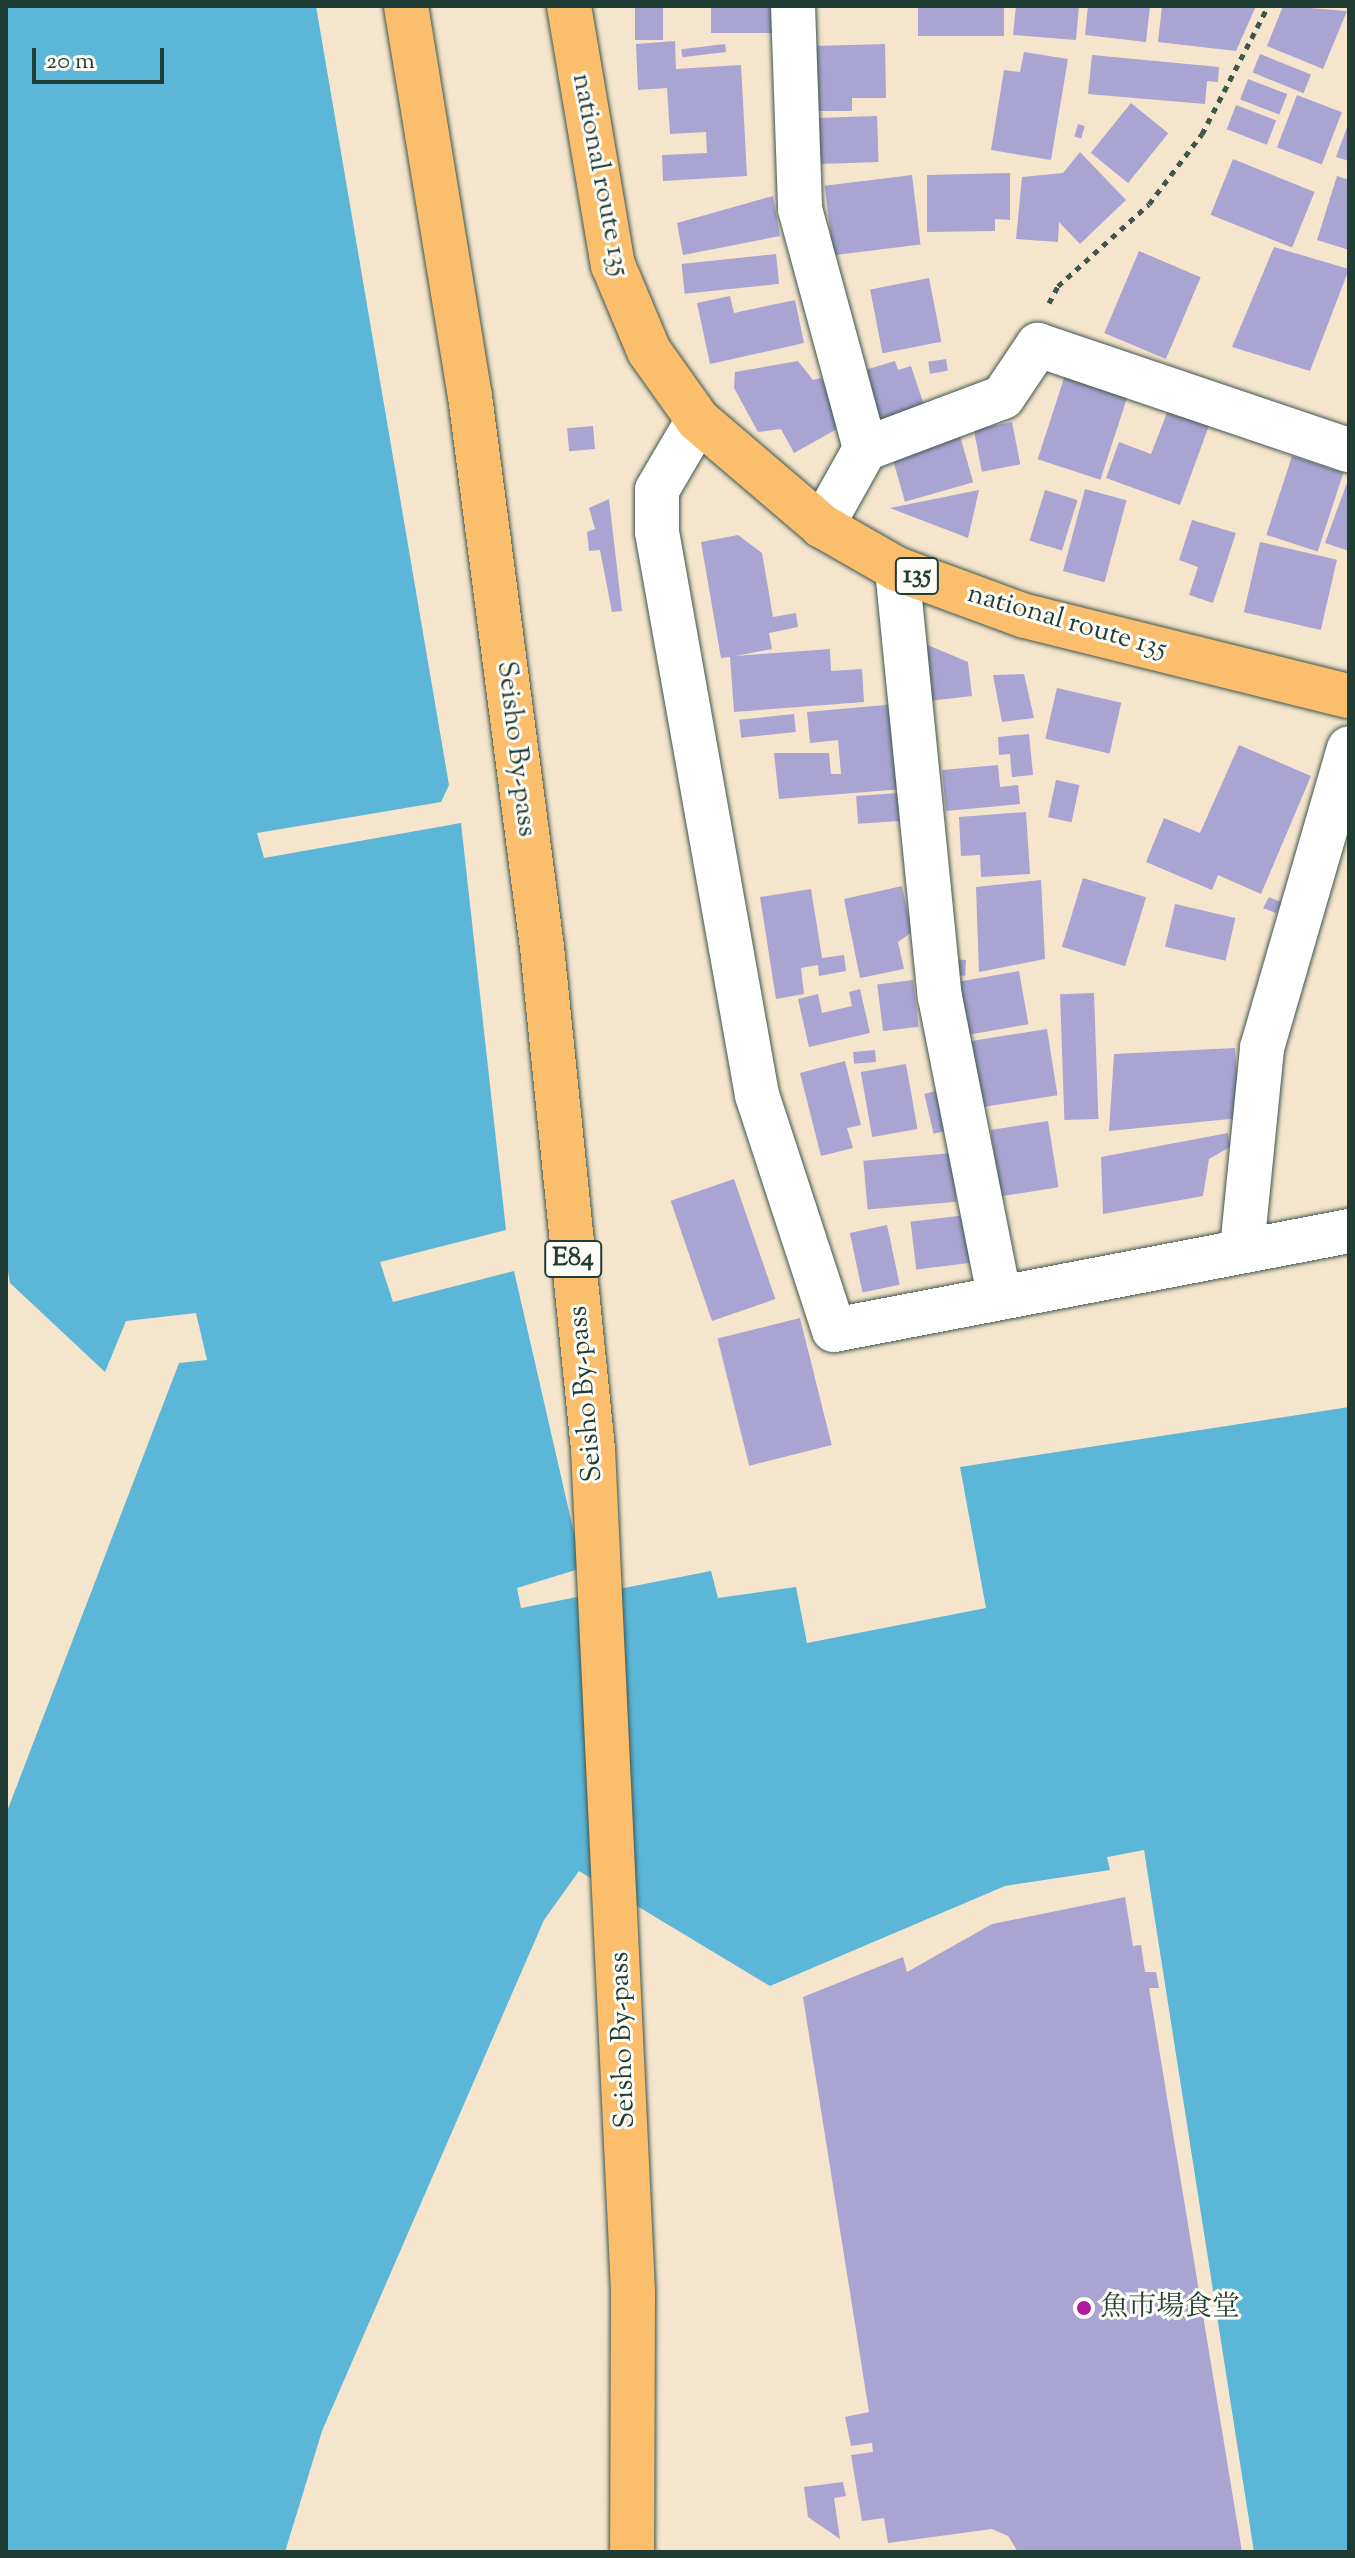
<!DOCTYPE html>
<meta charset="utf-8">
<style>
body{margin:0}
#map{position:relative;width:1355px;height:2558px;overflow:hidden;background:#f5e5cd;font-family:"Sorts Mill Goudy","Noto Serif JP",serif}
div>[style]{position:absolute}
.water>*{inset:0;background:#5bb6d8}
.building>*{inset:0;background:#aaa4d2;transform-origin:0 0}
.path>*{height:5px;margin-top:-2.5px;transform-origin:0;background:repeating-linear-gradient(90deg,#3f564b 0 6px,transparent 0 12px)}
.roads{filter:drop-shadow(0 0 2px #3f564b) drop-shadow(0 0 2px #3f564b)}
.minor>*{height:44px;margin:-22px;padding:0 22px;transform-origin:22px;border-radius:22px;background:#fff}
.highway>*{height:44px;margin:-22px;padding:0 22px;transform-origin:22px;border-radius:22px;background:#fabe6d}
.dots>*{width:22px;height:22px;translate:-50% -50%;box-sizing:border-box;border:4px solid #fdfcf7;border-radius:50%}
span{translate:-50% -50%;white-space:nowrap;text-align:center;line-height:1.15;-webkit-text-stroke:6px #fdfcf7;paint-order:stroke}
.shield-label span{padding:2px 6px;background:#fdfcf7;border:2px solid;border-radius:6px;-webkit-text-stroke-width:0}
.shield-label{font-size:26px;color:#1f3d34;font-weight:700}
.street-label{font-size:28px;color:#1f3d34}
.poi-label{font-size:28px;color:#1f3d34}
.left{translate:0 -50%;text-align:left}
.frame{position:absolute;inset:0;border:8px solid #1f3d34;pointer-events:none}
.scale{position:absolute;left:32px;top:48px;width:132px;height:36px;box-sizing:border-box;border:4px solid #1f3d34;border-top:0;padding-left:10px;font-size:24px;line-height:28px;white-space:nowrap;color:#1f3d34;-webkit-text-stroke:6px #fdfcf7;paint-order:stroke}
</style>
<div id="map">
<div class="water">
<div style="clip-path:polygon(6px 6px,316px 6px,449px 785px,441px 802px,257px 833px,264px 858px,461px 823px,506px 1230px,380px 1262px,393px 1302px,514px 1271px,582px 1568px,517px 1588px,521px 1608px,711px 1571px,718px 1598px,796px 1587px,807px 1643px,986px 1608px,960px 1467px,1349px 1407px,1349px 2552px,1254px 2552px,1144px 1850px,1107px 1857px,1110px 1870px,1005px 1886px,770px 1986px,579px 1871px,544px 1920px,322px 2431px,285px 2552px,6px 2552px,6px 1814px,179px 1363px,207px 1360px,196px 1313px,126px 1321px,105px 1372px,10px 1283px,6px 1260px)"></div>
</div>
<div class="building">
<div style="left:635px;top:6px;width:28px;height:34px"></div>
<div style="left:711px;top:6px;width:61px;height:27px"></div>
<div style="left:918px;top:6px;width:86px;height:30px"></div>
<div style="clip-path:polygon(1016px 6px,1079px 6px,1076px 40px,1013px 35px)"></div>
<div style="clip-path:polygon(1088px 6px,1150px 6px,1146px 42px,1085px 35px)"></div>
<div style="clip-path:polygon(1162px 6px,1256px 6px,1236px 51px,1158px 42px)"></div>
<div style="clip-path:polygon(1283px 6px,1347px 11px,1323px 69px,1267px 46px)"></div>
<div style="clip-path:polygon(675px 41px,676px 69px,741px 65px,747px 176px,663px 181px,662px 155px,707px 153px,706px 132px,670px 134px,667px 88px,638px 90px,636px 44px)"></div>
<div style="left:725px;top:44px;width:8px;height:44px;rotate:83deg"></div>
<div style="clip-path:polygon(885px 44px,886px 98px,852px 98px,852px 111px,814px 111px,813px 46px)"></div>
<div style="clip-path:polygon(1024px 52px,1068px 59px,1051px 160px,991px 150px,1004px 70px,1020px 72px)"></div>
<div style="left:1260px;top:54px;width:55px;height:20px;rotate:22deg"></div>
<div style="clip-path:polygon(1092px 55px,1219px 67px,1218px 82px,1207px 81px,1205px 104px,1088px 94px)"></div>
<div style="left:1248px;top:79px;width:42px;height:22px;rotate:21deg"></div>
<div style="left:1297px;top:95px;width:48px;height:56px;rotate:21deg"></div>
<div style="left:1131px;top:103px;width:48px;height:64px;rotate:39deg"></div>
<div style="left:1236px;top:105px;width:43px;height:26px;rotate:21deg"></div>
<div style="left:877px;top:116px;width:46px;height:67px;rotate:88deg"></div>
<div style="clip-path:polygon(1349px 122px,1349px 161px,1336px 157px)"></div>
<div style="left:1078px;top:124px;width:7px;height:13px;rotate:16deg"></div>
<div style="clip-path:polygon(1080px 152px,1126px 200px,1080px 244px,1059px 222px,1058px 242px,1016px 239px,1022px 177px,1063px 173px)"></div>
<div style="left:1233px;top:159px;width:88px;height:60px;rotate:22deg"></div>
<div style="clip-path:polygon(1010px 173px,1010px 220px,995px 219px,995px 231px,927px 232px,927px 175px)"></div>
<div style="left:912px;top:175px;width:70px;height:88px;rotate:83deg"></div>
<div style="clip-path:polygon(1337px 176px,1349px 180px,1349px 250px,1317px 240px)"></div>
<div style="clip-path:polygon(773px 196px,780px 236px,683px 255px,677px 223px)"></div>
<div style="clip-path:polygon(1274px 247px,1349px 269px,1310px 371px,1232px 347px)"></div>
<div style="left:1139px;top:251px;width:67px;height:89px;rotate:23deg"></div>
<div style="left:776px;top:254px;width:30px;height:95px;rotate:84deg"></div>
<div style="left:929px;top:278px;width:65px;height:60px;rotate:79deg"></div>
<div style="clip-path:polygon(730px 296px,734px 313px,795px 300px,804px 343px,710px 364px,697px 303px)"></div>
<div style="left:946px;top:359px;width:12px;height:18px;rotate:81deg"></div>
<div style="clip-path:polygon(798px 361px,813px 380px,821px 378px,846px 424px,794px 453px,781px 429px,758px 432px,734px 388px,735px 372px)"></div>
<div style="clip-path:polygon(895px 361px,898px 370px,911px 366px,926px 411px,881px 425px,865px 370px)"></div>
<div style="left:1067px;top:369px;width:66px;height:95px;rotate:18deg"></div>
<div style="clip-path:polygon(1170px 405px,1211px 420px,1180px 505px,1106px 478px,1119px 442px,1151px 454px)"></div>
<div style="left:1012px;top:422px;width:43px;height:39px;rotate:79deg"></div>
<div style="left:593px;top:426px;width:23px;height:26px;rotate:85deg"></div>
<div style="left:960px;top:436px;width:48px;height:71px;rotate:74deg"></div>
<div style="left:1292px;top:456px;width:54px;height:83px;rotate:18deg"></div>
<div style="clip-path:polygon(1349px 477px,1349px 551px,1325px 543px)"></div>
<div style="left:1085px;top:489px;width:43px;height:85px;rotate:15deg"></div>
<div style="clip-path:polygon(979px 490px,968px 538px,890px 508px)"></div>
<div style="left:1045px;top:490px;width:34px;height:53px;rotate:17deg"></div>
<div style="clip-path:polygon(609px 499px,622px 611px,612px 612px,600px 550px,589px 551px,587px 532px,595px 529px,589px 508px)"></div>
<div style="clip-path:polygon(1192px 520px,1236px 533px,1213px 603px,1189px 595px,1198px 567px,1179px 560px)"></div>
<div style="clip-path:polygon(738px 535px,762px 553px,773px 617px,796px 613px,798px 627px,769px 633px,772px 649px,735px 656px,830px 649px,831px 671px,862px 669px,864px 702px,734px 712px,730px 657px,721px 658px,701px 542px)"></div>
<div style="left:1260px;top:542px;width:79px;height:72px;rotate:13deg"></div>
<div style="clip-path:polygon(923px 643px,968px 662px,972px 696px,929px 701px)"></div>
<div style="clip-path:polygon(1024px 674px,1034px 718px,1002px 722px,993px 675px)"></div>
<div style="left:1057px;top:688px;width:66px;height:52px;rotate:13deg"></div>
<div style="clip-path:polygon(896px 704px,903px 789px,779px 799px,774px 753px,829px 753px,831px 774px,841px 774px,838px 740px,810px 743px,807px 712px)"></div>
<div style="left:794px;top:714px;width:18px;height:55px;rotate:84deg"></div>
<div style="clip-path:polygon(1029px 734px,1033px 775px,1012px 777px,1010px 754px,999px 755px,998px 737px)"></div>
<div style="clip-path:polygon(1239px 745px,1311px 776px,1261px 894px,1218px 875px,1212px 890px,1146px 862px,1164px 818px,1200px 833px)"></div>
<div style="clip-path:polygon(998px 765px,1000px 787px,1018px 785px,1020px 804px,946px 811px,942px 770px)"></div>
<div style="left:1056px;top:780px;width:24px;height:38px;rotate:12deg"></div>
<div style="left:898px;top:793px;width:28px;height:42px;rotate:86deg"></div>
<div style="clip-path:polygon(1026px 812px,1030px 874px,981px 877px,980px 855px,961px 856px,959px 817px)"></div>
<div style="left:1083px;top:878px;width:66px;height:72px;rotate:17deg"></div>
<div style="clip-path:polygon(1041px 880px,1045px 959px,979px 972px,976px 887px)"></div>
<div style="clip-path:polygon(902px 886px,912px 932px,898px 942px,904px 969px,860px 978px,844px 899px)"></div>
<div style="clip-path:polygon(811px 889px,822px 958px,844px 955px,846px 971px,819px 976px,818px 965px,801px 968px,804px 994px,776px 999px,760px 897px)"></div>
<div style="clip-path:polygon(1269px 897px,1281px 902px,1276px 913px,1263px 908px)"></div>
<div style="left:1175px;top:904px;width:62px;height:44px;rotate:13deg"></div>
<div style="left:949px;top:959px;width:17px;height:16px;rotate:3deg"></div>
<div style="left:1019px;top:971px;width:54px;height:69px;rotate:80deg"></div>
<div style="left:913px;top:980px;width:47px;height:36px;rotate:83deg"></div>
<div style="clip-path:polygon(860px 989px,870px 1033px,809px 1047px,798px 999px,818px 994px,822px 1013px,852px 1006px,849px 992px)"></div>
<div style="left:1094px;top:993px;width:126px;height:34px;rotate:88deg"></div>
<div style="left:1047px;top:1029px;width:67px;height:78px;rotate:81deg"></div>
<div style="clip-path:polygon(1235px 1048px,1240px 1118px,1109px 1131px,1114px 1054px)"></div>
<div style="left:875px;top:1050px;width:12px;height:22px;rotate:85deg"></div>
<div style="clip-path:polygon(845px 1061px,861px 1125px,847px 1128px,853px 1148px,821px 1156px,800px 1073px)"></div>
<div style="left:906px;top:1064px;width:66px;height:46px;rotate:80deg"></div>
<div style="left:936px;top:1091px;width:41px;height:12px;rotate:77deg"></div>
<div style="left:1048px;top:1121px;width:67px;height:58px;rotate:81deg"></div>
<div style="clip-path:polygon(1228px 1133px,1230px 1147px,1209px 1159px,1203px 1196px,1103px 1214px,1101px 1157px)"></div>
<div style="left:952px;top:1153px;width:49px;height:89px;rotate:85deg"></div>
<div style="left:734px;top:1179px;width:127px;height:67px;rotate:71deg"></div>
<div style="left:974px;top:1214px;width:48px;height:64px;rotate:83deg"></div>
<div style="left:887px;top:1225px;width:61px;height:38px;rotate:78deg"></div>
<div style="left:800px;top:1318px;width:131px;height:85px;rotate:76deg"></div>
<div style="clip-path:polygon(1125px 1897px,1133px 1946px,1141px 1945px,1145px 1972px,1156px 1972px,1159px 1988px,1149px 1988px,1242px 2552px,1018px 2552px,1008px 2536px,992px 2529px,888px 2543px,884px 2518px,862px 2521px,851px 2455px,873px 2452px,872px 2443px,851px 2446px,845px 2417px,869px 2412px,803px 1997px,903px 1957px,907px 1972px,992px 1924px)"></div>
<div style="clip-path:polygon(843px 2482px,846px 2496px,834px 2498px,840px 2539px,808px 2517px,804px 2487px)"></div>
</div>
<div class="path">
<div style="left:1049px;top:303px;width:19px;rotate:-62deg"></div>
<div style="left:1058px;top:286px;width:122px;rotate:-42deg"></div>
<div style="left:1149px;top:204px;width:88px;rotate:-52.9deg"></div>
<div style="left:1202px;top:134px;width:144px;rotate:-62.7deg"></div>
</div>
<div class="roads">
<div class="minor">
<div style="left:793px;top:6px;width:203px;rotate:88deg"></div>
<div style="left:800px;top:209px;width:249px;rotate:74.8deg"></div>
<div style="left:698px;top:420px;width:81px;rotate:120.4deg"></div>
<div style="left:657px;top:490px;width:42px;rotate:90deg"></div>
<div style="left:657px;top:532px;width:572px;rotate:79.93deg"></div>
<div style="left:757px;top:1095px;width:247px;rotate:71.9deg"></div>
<div style="left:834px;top:1330px;width:524px;rotate:-10.88deg"></div>
<div style="left:822px;top:526px;width:88px;rotate:-60.8deg"></div>
<div style="left:865px;top:449px;width:147px;rotate:-20.6deg"></div>
<div style="left:1003px;top:397px;width:63px;rotate:-56.1deg"></div>
<div style="left:1038px;top:345px;width:328px;rotate:18.7deg"></div>
<div style="left:897px;top:569px;width:430px;rotate:84.3deg"></div>
<div style="left:940px;top:997px;width:305px;rotate:78.8deg"></div>
<div style="left:1242px;top:1249px;width:202px;rotate:-84.3deg"></div>
<div style="left:1262px;top:1048px;width:312px;rotate:-73.8deg"></div>
</div>
<div class="highway">
<div style="left:406px;top:6px;width:395px;rotate:80.7deg"></div>
<div style="left:470px;top:396px;width:556px;rotate:82.56deg"></div>
<div style="left:542px;top:947px;width:505px;rotate:84.2deg"></div>
<div style="left:593px;top:1449px;width:844px;rotate:87.28deg"></div>
<div style="left:633px;top:2292px;width:260px;rotate:90.2deg"></div>
<div style="left:569px;top:6px;width:263px;rotate:80.4deg"></div>
<div style="left:613px;top:265px;width:93px;rotate:67.3deg"></div>
<div style="left:649px;top:351px;width:85px;rotate:54.6deg"></div>
<div style="left:698px;top:420px;width:163px;rotate:40.5deg"></div>
<div style="left:822px;top:526px;width:86px;rotate:29.8deg"></div>
<div style="left:897px;top:569px;width:136px;rotate:20.2deg"></div>
<div style="left:1025px;top:616px;width:334px;rotate:13.9deg"></div>
</div>
</div>
<div class="dots">
<div style="left:1084px;top:2308px;background:#b5179e"></div>
</div>
<div class="shield-label">
<span style="left:917px;top:576px">135</span>
<span style="left:573px;top:1259px">E84</span>
</div>
<div class="street-label">
<span style="left:600px;top:175px;rotate:79deg">national route 135</span>
<span style="left:1067px;top:622px;rotate:16deg">national route 135</span>
<span style="left:516px;top:749px;rotate:83deg">Seisho By-pass</span>
<span style="left:586px;top:1394px;rotate:-95deg">Seisho By-pass</span>
<span style="left:623px;top:2040px;rotate:-92deg">Seisho By-pass</span>
</div>
<div class="poi-label">
<span class="left" style="left:1100px;top:2308px">魚市場食堂</span>
</div>
<div class="frame"></div>
<div class="scale">20 m</div>
</div>
